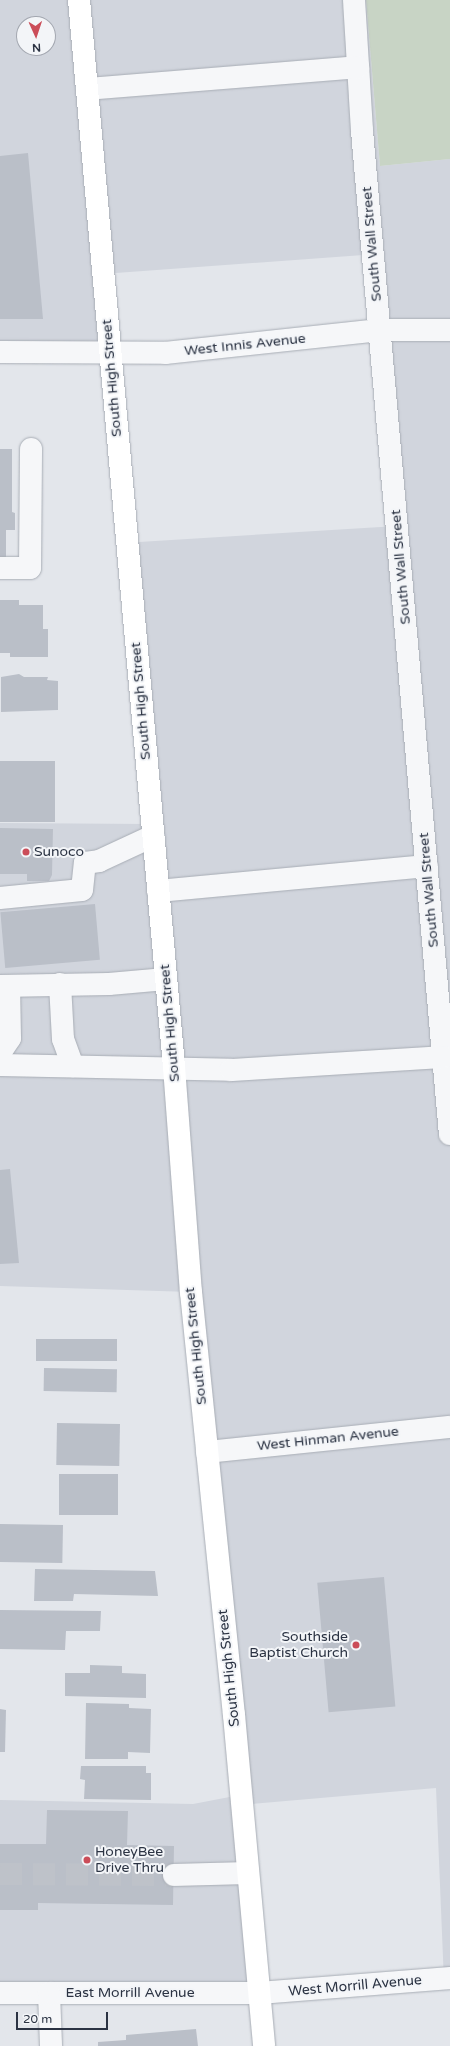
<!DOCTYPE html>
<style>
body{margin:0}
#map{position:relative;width:450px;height:2046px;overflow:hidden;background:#e3e6eb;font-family:"Varela Round",sans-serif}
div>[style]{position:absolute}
.built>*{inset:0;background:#d1d5dd}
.green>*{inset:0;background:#c8d4c5}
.building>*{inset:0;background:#babfc8;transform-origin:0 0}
.minor-tunnel>*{height:22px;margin-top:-11px;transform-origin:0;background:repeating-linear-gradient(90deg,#bec2c9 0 22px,transparent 0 33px)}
.roads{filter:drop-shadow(0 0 1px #a8adb5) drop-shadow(0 0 1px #a8adb5)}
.minor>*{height:22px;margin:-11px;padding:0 11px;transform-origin:11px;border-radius:11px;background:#f6f7f9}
.major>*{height:22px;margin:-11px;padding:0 11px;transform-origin:11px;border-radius:11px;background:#fff}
.dots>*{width:11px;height:11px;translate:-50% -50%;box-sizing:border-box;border:2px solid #f3f5f8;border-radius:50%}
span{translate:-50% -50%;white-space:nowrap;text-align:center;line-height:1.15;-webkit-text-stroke:4px #f3f5f8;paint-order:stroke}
.street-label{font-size:14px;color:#2b3343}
.poi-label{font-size:14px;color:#2b3343}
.left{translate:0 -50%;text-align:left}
.right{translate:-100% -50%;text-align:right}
.north{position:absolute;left:16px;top:16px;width:40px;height:40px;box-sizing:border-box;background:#f3f5f8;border:1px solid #a3a7b0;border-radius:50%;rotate:177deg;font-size:11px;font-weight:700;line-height:16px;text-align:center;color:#2b3343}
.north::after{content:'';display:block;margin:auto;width:14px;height:18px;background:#cb4d59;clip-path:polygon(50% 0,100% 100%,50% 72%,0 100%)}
.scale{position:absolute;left:16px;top:2012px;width:92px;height:18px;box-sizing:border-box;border:2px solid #2b3343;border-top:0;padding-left:5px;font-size:12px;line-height:14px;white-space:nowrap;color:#2b3343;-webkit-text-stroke:3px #f3f5f8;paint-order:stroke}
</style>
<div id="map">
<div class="built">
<div style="clip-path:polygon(evenodd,0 0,366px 0,380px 166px,450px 159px,450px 1982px,444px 1982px,436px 1788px,241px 1805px,260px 1990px,0 1988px,0 1800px,193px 1804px,240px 1795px,191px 1292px,0 1286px,0 823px,147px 824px,123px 543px,397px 526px,377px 254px,102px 274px,111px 362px,0 359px,0 0,24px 24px,48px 24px,48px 48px,24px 48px,24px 24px)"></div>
</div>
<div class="green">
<div style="clip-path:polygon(366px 0,450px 0,450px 159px,380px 166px)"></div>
</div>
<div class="building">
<div style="clip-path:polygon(28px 153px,43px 319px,0 319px,0 156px)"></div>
<div style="clip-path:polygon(0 449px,12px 449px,12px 512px,15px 513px,15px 530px,6px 530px,6px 561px,0 561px)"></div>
<div style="clip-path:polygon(0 600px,19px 600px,19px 605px,43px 605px,43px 629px,48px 629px,48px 657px,10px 657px,10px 653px,0 653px)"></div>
<div style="clip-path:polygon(19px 674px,24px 677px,48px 677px,47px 680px,58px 681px,58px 710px,1px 712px,1px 677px)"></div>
<div style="left:0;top:761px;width:55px;height:61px"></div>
<div style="clip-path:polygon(0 828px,53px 829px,52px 875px,49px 881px,27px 881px,27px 874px,0 874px)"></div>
<div style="left:95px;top:904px;width:56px;height:95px;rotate:85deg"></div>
<div style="clip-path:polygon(10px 1169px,19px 1263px,0 1264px,0 1170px)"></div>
<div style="left:36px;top:1339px;width:81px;height:22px"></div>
<div style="left:44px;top:1368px;width:73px;height:23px;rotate:1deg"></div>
<div style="left:57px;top:1423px;width:63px;height:42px;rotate:1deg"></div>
<div style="left:59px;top:1474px;width:59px;height:41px"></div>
<div style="left:0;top:1524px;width:63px;height:38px;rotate:1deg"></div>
<div style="clip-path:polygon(35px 1569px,155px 1571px,158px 1596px,74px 1594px,73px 1601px,34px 1601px)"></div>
<div style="left:384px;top:1577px;width:130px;height:67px;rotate:85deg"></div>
<div style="clip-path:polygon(0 1610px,101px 1611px,100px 1631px,66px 1631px,65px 1650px,0 1649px)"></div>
<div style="clip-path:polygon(90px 1665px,122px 1666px,122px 1673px,146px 1674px,146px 1698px,65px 1696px,65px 1673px,90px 1673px)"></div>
<div style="clip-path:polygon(86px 1703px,129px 1704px,129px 1708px,151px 1709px,150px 1753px,128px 1752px,128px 1759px,85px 1759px)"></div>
<div style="clip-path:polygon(0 1709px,6px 1710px,5px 1752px,0 1752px)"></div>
<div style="clip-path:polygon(81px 1766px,146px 1766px,146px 1773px,151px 1773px,151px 1800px,84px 1799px,85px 1780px,80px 1779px)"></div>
<div style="clip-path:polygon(47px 1810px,128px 1811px,127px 1845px,174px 1846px,173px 1905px,38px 1903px,38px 1910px,0 1910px,0 1844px,46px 1844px)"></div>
<div style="clip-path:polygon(196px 2029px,198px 2046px,98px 2046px,98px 2042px,126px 2040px,126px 2035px)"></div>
</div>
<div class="minor-tunnel">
<div style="left:0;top:1874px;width:174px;rotate:0.3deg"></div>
</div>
<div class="roads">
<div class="minor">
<div style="left:354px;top:0;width:131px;rotate:86.5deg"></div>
<div style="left:362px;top:131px;width:1007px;rotate:84.99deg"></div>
<div style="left:87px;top:89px;width:272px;rotate:-4.6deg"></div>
<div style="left:0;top:352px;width:165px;rotate:0.3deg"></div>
<div style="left:165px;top:353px;width:216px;rotate:-6.1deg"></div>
<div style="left:380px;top:330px;width:70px"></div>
<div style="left:0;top:568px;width:30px"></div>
<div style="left:30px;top:568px;width:119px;rotate:-89.5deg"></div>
<div style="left:158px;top:891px;width:270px;rotate:-5.3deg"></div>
<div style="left:0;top:898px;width:82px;rotate:-5.6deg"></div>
<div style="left:82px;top:890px;width:27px;rotate:-84deg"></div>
<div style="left:85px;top:863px;width:14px;rotate:-8deg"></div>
<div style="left:99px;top:861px;width:60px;rotate:-24.8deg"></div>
<div style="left:60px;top:984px;width:55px;rotate:86.9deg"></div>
<div style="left:63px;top:1039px;width:29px;rotate:70deg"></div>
<div style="left:0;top:986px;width:109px;rotate:-1.1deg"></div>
<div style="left:109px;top:984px;width:57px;rotate:-5deg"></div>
<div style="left:0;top:1053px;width:18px;rotate:-56deg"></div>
<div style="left:10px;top:1038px;width:52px;rotate:-91.1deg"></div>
<div style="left:0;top:1065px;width:231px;rotate:1.2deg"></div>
<div style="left:231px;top:1070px;width:212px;rotate:-3.5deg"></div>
<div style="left:207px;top:1452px;width:244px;rotate:-5.9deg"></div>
<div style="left:174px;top:1875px;width:73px;rotate:-1.6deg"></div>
<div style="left:0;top:1993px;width:259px"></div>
<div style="left:259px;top:1993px;width:192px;rotate:-4.5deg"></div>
<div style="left:49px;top:1993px;width:53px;rotate:87.8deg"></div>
</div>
<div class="major">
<div style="left:79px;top:0;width:1071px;rotate:84.91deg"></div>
<div style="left:174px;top:1067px;width:226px;rotate:85.7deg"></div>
<div style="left:191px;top:1292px;width:425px;rotate:84.2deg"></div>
<div style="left:234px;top:1715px;width:332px;rotate:84.8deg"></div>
</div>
</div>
<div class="dots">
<div style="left:26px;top:852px;background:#cb4d59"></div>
<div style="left:356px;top:1645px;background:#cb4d59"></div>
<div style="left:87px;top:1860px;background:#cb4d59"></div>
</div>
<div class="street-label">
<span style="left:372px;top:244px;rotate:-95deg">South Wall Street</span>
<span style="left:245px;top:345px;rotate:-6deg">West Innis Avenue</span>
<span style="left:112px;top:378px;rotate:-95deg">South High Street</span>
<span style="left:401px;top:567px;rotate:-95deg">South Wall Street</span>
<span style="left:141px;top:701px;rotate:-95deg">South High Street</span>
<span style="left:429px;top:890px;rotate:-95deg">South Wall Street</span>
<span style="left:170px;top:1023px;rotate:-95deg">South High Street</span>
<span style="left:196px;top:1346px;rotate:-96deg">South High Street</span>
<span style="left:328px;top:1439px;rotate:-6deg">West Hinman Avenue</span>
<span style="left:229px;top:1668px;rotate:-96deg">South High Street</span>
<span style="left:355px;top:1986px;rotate:-5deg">West Morrill Avenue</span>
<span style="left:130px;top:1993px">East Morrill Avenue</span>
</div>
<div class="poi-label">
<span class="left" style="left:34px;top:852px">Sunoco</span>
<span class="right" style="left:348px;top:1645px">Southside<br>Baptist Church</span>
<span class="left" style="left:95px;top:1860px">HoneyBee<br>Drive Thru</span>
</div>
<div class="north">N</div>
<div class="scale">20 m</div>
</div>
